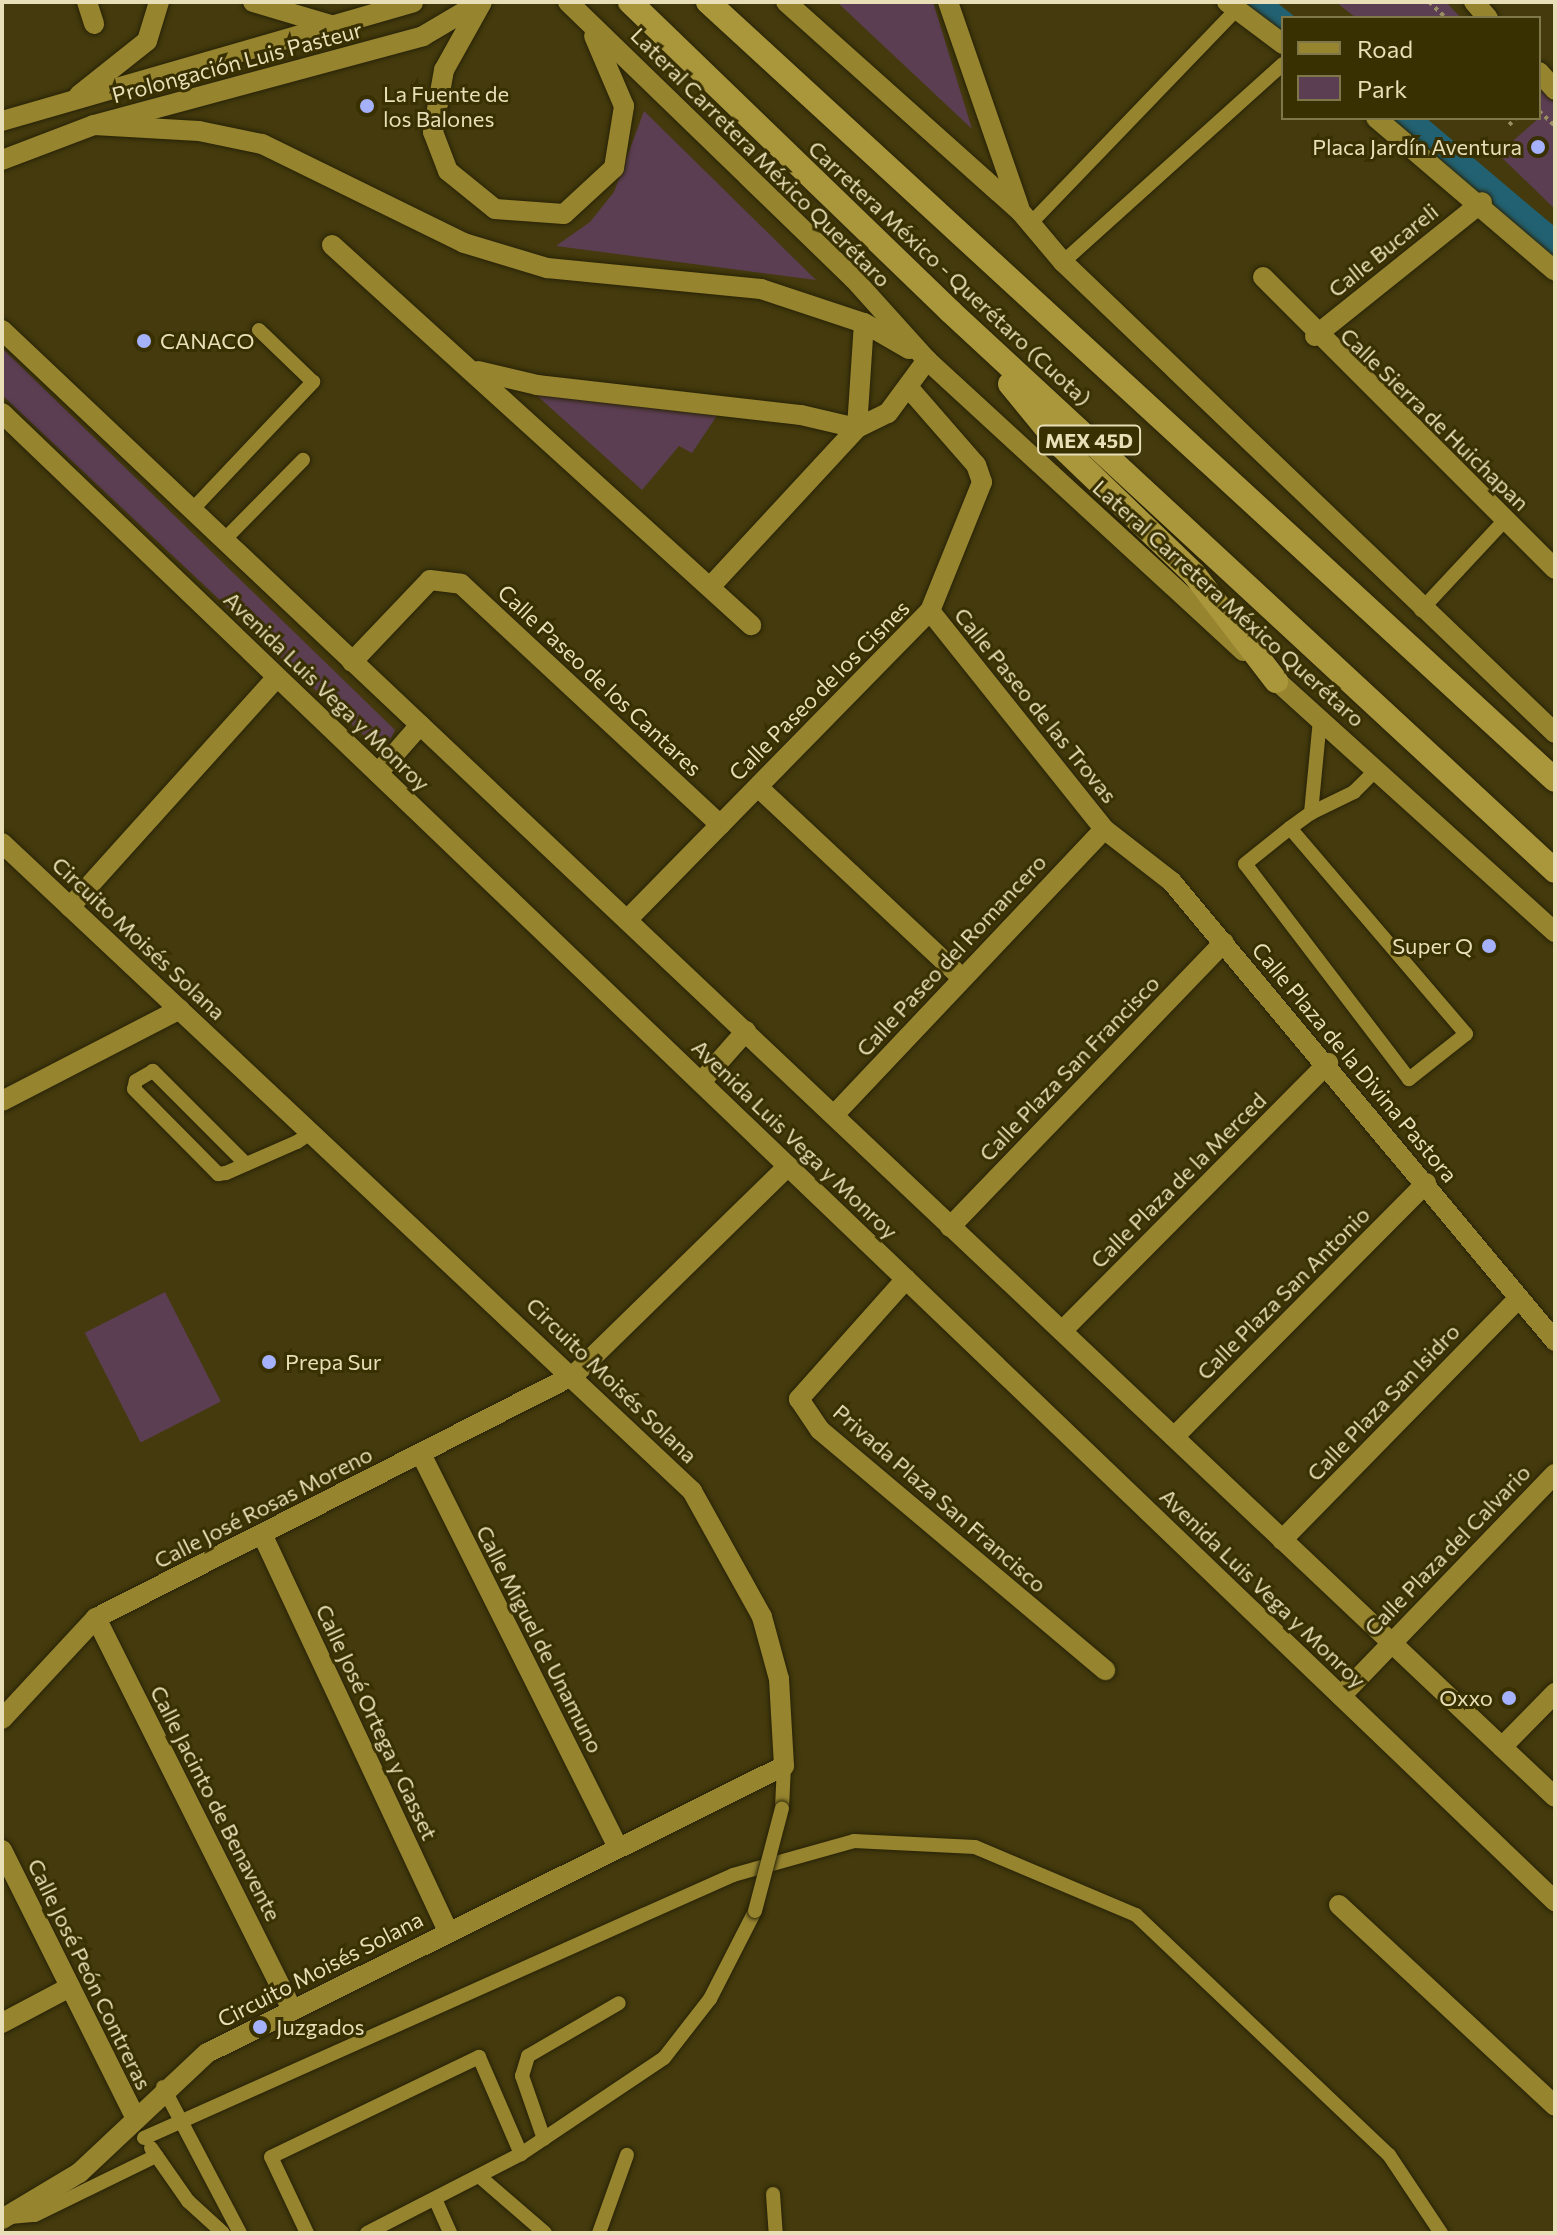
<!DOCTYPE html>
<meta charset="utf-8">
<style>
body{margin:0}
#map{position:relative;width:1557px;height:2235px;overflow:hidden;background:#443a0d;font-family:Commissioner,sans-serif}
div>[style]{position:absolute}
.green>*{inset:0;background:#5c3e53;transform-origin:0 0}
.canal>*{height:26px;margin:-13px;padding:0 13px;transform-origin:13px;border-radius:13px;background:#226171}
.path>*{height:4px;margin-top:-2px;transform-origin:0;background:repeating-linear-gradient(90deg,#988e64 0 4px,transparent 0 8px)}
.roads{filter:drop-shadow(0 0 2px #272207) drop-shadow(0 0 2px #272207)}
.lane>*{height:14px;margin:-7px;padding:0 7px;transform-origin:7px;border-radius:7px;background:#96842f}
.street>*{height:20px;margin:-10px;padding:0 10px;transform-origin:10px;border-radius:10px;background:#96842f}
.secondary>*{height:20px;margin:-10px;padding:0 10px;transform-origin:10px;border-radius:10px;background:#96842f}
.highway>*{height:24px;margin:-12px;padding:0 12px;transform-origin:12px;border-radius:12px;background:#ab973b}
.bridges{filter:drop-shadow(0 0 2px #272207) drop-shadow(0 0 2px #272207)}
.lane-bridge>*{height:14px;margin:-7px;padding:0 7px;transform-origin:7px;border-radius:7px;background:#96842f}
.dots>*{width:22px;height:22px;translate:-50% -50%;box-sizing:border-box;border:4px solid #393001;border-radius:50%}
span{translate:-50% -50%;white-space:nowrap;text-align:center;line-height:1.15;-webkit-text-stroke:6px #393001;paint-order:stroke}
.shield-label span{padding:2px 6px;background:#393001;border:2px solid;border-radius:6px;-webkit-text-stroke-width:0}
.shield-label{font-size:20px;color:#e8dfb8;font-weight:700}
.street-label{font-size:22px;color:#e8dfb8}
.poi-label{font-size:22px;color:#e8dfb8}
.left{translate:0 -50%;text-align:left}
.right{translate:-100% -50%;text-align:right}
.frame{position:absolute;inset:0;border:4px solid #e8dfb8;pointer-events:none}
.legend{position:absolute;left:1281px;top:16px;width:260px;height:104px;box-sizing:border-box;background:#393001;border:2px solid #7f764a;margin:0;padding:10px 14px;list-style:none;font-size:24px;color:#e8dfb8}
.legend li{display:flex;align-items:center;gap:16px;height:40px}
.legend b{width:40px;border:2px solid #7f764a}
</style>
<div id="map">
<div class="green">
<div style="clip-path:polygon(837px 2px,933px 2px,972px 129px)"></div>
<div style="clip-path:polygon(1336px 2px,1446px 2px,1461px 18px,1356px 18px)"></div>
<div style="clip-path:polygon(1539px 87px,1555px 104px,1555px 209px,1498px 154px,1539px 118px)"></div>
<div style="clip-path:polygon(644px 111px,816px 280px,556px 246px,590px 222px,614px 192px)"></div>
<div style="clip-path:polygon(2px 348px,395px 730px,389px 742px,376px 747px,2px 395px)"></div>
<div style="clip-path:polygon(533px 392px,722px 408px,692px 453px,679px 446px,642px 490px)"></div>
<div style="left:165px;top:1292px;width:123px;height:90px;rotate:63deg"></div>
</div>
<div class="canal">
<div style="left:1255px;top:2px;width:36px;rotate:38deg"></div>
<div style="left:1406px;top:118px;width:195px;rotate:40.2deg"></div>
</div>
<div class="path">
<div style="left:1429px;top:2px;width:23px;rotate:43deg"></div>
<div style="left:1539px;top:111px;width:22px;rotate:43deg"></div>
<div style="left:1509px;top:125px;width:10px;rotate:-45deg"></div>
</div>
<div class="roads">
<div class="lane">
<div style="left:1031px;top:223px;width:297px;rotate:-46.1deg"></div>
<div style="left:1063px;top:262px;width:296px;rotate:-42deg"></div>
<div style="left:191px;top:511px;width:178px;rotate:-46.6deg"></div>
<div style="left:313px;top:382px;width:75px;rotate:-136.1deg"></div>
<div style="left:223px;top:541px;width:114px;rotate:-45.4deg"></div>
<div style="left:1421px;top:610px;width:123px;rotate:-47deg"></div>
<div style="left:1311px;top:813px;width:93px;rotate:-84.5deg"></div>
<div style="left:1290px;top:828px;width:271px;rotate:49.5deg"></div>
<div style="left:1466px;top:1034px;width:73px;rotate:141.7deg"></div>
<div style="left:1409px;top:1079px;width:270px;rotate:-127.3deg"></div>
<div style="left:1245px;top:864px;width:58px;rotate:-38.7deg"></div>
<div style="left:1290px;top:828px;width:26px;rotate:-36deg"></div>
<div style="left:1311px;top:813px;width:48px;rotate:-26deg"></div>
<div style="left:1354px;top:792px;width:31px;rotate:-45deg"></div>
<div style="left:246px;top:1164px;width:132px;rotate:-135deg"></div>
<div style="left:153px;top:1071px;width:20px;rotate:150deg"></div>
<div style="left:136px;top:1081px;width:8px;rotate:104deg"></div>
<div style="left:134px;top:1089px;width:120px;rotate:45.3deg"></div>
<div style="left:218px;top:1174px;width:8px;rotate:-7deg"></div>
<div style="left:226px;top:1173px;width:77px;rotate:-23.6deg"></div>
<div style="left:297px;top:1142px;width:18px;rotate:-34deg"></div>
<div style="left:782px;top:1808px;width:42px;rotate:-87.3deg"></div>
<div style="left:163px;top:2087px;width:165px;rotate:62.2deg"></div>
<div style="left:144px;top:2138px;width:645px;rotate:-24.06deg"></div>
<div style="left:733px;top:1875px;width:126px;rotate:-15.7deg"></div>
<div style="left:854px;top:1841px;width:121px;rotate:2.8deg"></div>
<div style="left:975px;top:1847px;width:175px;rotate:22.9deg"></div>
<div style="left:1136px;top:1915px;width:349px;rotate:43.5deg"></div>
<div style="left:1389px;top:2155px;width:94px;rotate:56.3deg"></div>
<div style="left:544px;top:2139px;width:67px;rotate:-109.2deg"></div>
<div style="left:522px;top:2076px;width:21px;rotate:-73deg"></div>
<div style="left:528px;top:2056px;width:105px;rotate:-30.2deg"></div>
<div style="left:151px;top:2148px;width:65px;rotate:55.1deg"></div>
<div style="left:188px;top:2201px;width:47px;rotate:42.4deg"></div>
<div style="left:479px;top:2176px;width:87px;rotate:40.8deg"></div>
<div style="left:773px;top:2194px;width:39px;rotate:86deg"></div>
<div style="left:436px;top:2201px;width:35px;rotate:66deg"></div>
<div style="left:10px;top:2217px;width:25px;rotate:-5deg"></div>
<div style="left:35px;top:2215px;width:135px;rotate:-26deg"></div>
<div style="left:307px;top:2233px;width:84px;rotate:-115.3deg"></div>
<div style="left:271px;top:2157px;width:231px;rotate:-25.7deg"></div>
<div style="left:479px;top:2057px;width:106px;rotate:66.6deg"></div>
<div style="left:367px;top:2233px;width:173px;rotate:-27.2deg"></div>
<div style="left:521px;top:2154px;width:172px;rotate:-33.9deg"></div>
<div style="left:664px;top:2058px;width:75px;rotate:-52.1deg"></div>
<div style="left:710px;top:1999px;width:99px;rotate:-62.9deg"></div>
<div style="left:599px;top:2233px;width:83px;rotate:-70.3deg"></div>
</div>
<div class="street">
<div style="left:87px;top:2px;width:23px;rotate:72deg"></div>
<div style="left:1227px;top:2px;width:70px;rotate:36.9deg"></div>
<div style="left:1376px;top:118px;width:235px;rotate:40.5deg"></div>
<div style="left:332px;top:245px;width:566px;rotate:42.21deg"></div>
<div style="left:1263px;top:277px;width:413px;rotate:45deg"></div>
<div style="left:1315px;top:336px;width:214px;rotate:-38.7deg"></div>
<div style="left:478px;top:371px;width:61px;rotate:13.3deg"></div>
<div style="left:537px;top:385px;width:266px;rotate:6.5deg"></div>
<div style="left:801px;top:415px;width:57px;rotate:13.1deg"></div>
<div style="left:857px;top:428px;width:105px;rotate:-86.2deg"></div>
<div style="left:710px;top:587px;width:217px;rotate:-47.2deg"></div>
<div style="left:857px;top:428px;width:34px;rotate:-26deg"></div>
<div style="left:888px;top:413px;width:66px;rotate:-53.7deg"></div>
<div style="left:930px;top:611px;width:279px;rotate:51.4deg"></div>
<div style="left:1104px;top:829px;width:86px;rotate:37.9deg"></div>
<div style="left:1172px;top:882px;width:598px;rotate:50.16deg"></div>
<div style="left:352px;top:662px;width:113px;rotate:-46.4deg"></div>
<div style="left:430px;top:580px;width:31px;rotate:7deg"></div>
<div style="left:461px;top:584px;width:354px;rotate:42.9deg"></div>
<div style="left:758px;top:787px;width:277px;rotate:43.1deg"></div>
<div style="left:70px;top:907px;width:309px;rotate:-48deg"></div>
<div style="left:627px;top:920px;width:433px;rotate:-45.6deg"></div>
<div style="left:930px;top:611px;width:139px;rotate:-68deg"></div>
<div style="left:982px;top:482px;width:18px;rotate:-109deg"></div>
<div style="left:976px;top:465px;width:103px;rotate:-131.1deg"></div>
<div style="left:2px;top:1101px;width:200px;rotate:-27.3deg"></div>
<div style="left:834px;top:1115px;width:393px;rotate:-46.6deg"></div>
<div style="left:950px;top:1227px;width:395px;rotate:-46.1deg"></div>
<div style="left:906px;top:1279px;width:161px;rotate:131.7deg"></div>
<div style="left:799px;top:1399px;width:37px;rotate:56deg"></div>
<div style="left:820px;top:1430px;width:373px;rotate:40.1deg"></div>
<div style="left:1062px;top:1331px;width:378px;rotate:-45.2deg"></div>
<div style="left:1174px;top:1437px;width:358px;rotate:-45.2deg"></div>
<div style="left:421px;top:1454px;width:438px;rotate:63.4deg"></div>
<div style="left:262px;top:1534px;width:438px;rotate:64.9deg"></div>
<div style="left:1282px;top:1540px;width:339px;rotate:-45.6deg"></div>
<div style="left:96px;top:1618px;width:438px;rotate:63.4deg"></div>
<div style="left:1341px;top:1696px;width:308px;rotate:-46.1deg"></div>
<div style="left:2px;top:1719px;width:138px;rotate:-47.1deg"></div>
<div style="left:96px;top:1618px;width:536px;rotate:-26.95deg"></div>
<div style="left:574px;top:1375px;width:299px;rotate:-44.3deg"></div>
<div style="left:1502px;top:1747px;width:76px;rotate:-45.5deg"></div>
<div style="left:2px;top:1850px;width:301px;rotate:63.5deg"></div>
<div style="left:1339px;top:1905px;width:295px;rotate:42.9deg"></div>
<div style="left:2px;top:2023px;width:77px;rotate:-27.9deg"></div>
</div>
<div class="secondary">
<div style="left:253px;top:2px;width:84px;rotate:16.5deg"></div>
<div style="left:482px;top:2px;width:78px;rotate:119.2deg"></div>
<div style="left:444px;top:70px;width:63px;rotate:100.1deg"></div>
<div style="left:433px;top:132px;width:42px;rotate:69deg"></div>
<div style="left:448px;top:171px;width:60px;rotate:39deg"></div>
<div style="left:495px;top:209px;width:69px;rotate:4.1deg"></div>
<div style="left:564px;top:214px;width:68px;rotate:-42.6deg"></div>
<div style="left:614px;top:168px;width:63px;rotate:-80.8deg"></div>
<div style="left:624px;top:106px;width:76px;rotate:-113.2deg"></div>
<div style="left:568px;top:2px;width:398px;rotate:44.1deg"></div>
<div style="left:854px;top:279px;width:109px;rotate:48deg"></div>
<div style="left:927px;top:360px;width:430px;rotate:42.6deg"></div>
<div style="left:786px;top:2px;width:314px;rotate:41.8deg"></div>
<div style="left:1020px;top:211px;width:67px;rotate:49.9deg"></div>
<div style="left:1063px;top:262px;width:681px;rotate:43.75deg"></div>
<div style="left:948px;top:2px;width:217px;rotate:70.9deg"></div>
<div style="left:1474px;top:2px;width:21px;rotate:49deg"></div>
<div style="left:1539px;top:72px;width:24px;rotate:48deg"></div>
<div style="left:79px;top:95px;width:87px;rotate:-38.5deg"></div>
<div style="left:147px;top:41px;width:41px;rotate:-72.9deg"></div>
<div style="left:2px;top:121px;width:428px;rotate:-16.1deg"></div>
<div style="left:94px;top:125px;width:105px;rotate:3.3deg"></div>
<div style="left:199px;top:131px;width:64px;rotate:11.7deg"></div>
<div style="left:262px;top:144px;width:225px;rotate:26.1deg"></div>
<div style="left:464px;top:243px;width:87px;rotate:16.8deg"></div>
<div style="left:547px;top:268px;width:215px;rotate:5.6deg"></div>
<div style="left:761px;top:289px;width:108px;rotate:18.3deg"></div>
<div style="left:864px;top:323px;width:52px;rotate:30deg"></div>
<div style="left:2px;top:160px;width:98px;rotate:-20.8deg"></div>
<div style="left:94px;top:125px;width:341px;rotate:-15.1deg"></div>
<div style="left:423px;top:36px;width:65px;rotate:-30.5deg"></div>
<div style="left:2px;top:330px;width:2136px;rotate:43.37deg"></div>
<div style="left:2px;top:413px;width:2151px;rotate:43.78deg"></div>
<div style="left:1267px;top:672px;width:388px;rotate:42.1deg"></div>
<div style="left:378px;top:773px;width:64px;rotate:-48.8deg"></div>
<div style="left:2px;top:843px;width:947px;rotate:43.2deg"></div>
<div style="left:692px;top:1491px;width:144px;rotate:60.9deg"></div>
<div style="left:762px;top:1617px;width:64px;rotate:74.7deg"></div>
<div style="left:779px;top:1679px;width:87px;rotate:86.7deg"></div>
<div style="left:784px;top:1766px;width:644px;rotate:153.55deg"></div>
<div style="left:207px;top:2053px;width:175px;rotate:136.8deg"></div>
<div style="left:79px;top:2173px;width:90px;rotate:149.1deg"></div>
<div style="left:701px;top:1082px;width:68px;rotate:-48.6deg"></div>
</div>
<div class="highway">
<div style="left:630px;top:2px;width:445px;rotate:44deg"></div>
<div style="left:950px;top:311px;width:824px;rotate:42.79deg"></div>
<div style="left:708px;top:2px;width:1150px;rotate:42.57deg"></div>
<div style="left:1010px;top:384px;width:80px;rotate:50.6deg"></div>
<div style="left:1061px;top:446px;width:185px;rotate:43.9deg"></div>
<div style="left:1194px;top:574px;width:135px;rotate:52.5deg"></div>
</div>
</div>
<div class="bridges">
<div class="lane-bridge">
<div style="left:755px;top:1911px;width:106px;rotate:-75.3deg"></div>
</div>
</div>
<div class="dots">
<div style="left:367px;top:106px;background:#a6b1fc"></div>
<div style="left:1538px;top:147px;background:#a6b1fc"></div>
<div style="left:144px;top:341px;background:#a6b1fc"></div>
<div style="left:1489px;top:946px;background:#a6b1fc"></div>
<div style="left:269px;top:1362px;background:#a6b1fc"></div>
<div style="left:1509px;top:1698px;background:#a6b1fc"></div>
<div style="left:260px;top:2027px;background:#a6b1fc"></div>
</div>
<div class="shield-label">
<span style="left:1089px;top:440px">MEX 45D</span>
</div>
<div class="street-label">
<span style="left:237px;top:62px;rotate:-15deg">Prolongación Luis Pasteur</span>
<span style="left:761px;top:157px;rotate:45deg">Lateral Carretera México Querétaro</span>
<span style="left:1383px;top:250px;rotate:-39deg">Calle Bucareli</span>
<span style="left:950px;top:273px;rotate:43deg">Carretera México - Querétaro (Cuota)</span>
<span style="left:1435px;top:419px;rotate:44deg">Calle Sierra de Huichapan</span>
<span style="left:1229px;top:603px;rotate:42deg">Lateral Carretera México Querétaro</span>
<span style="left:600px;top:680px;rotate:43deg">Calle Paseo de los Cantares</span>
<span style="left:819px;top:690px;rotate:-45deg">Calle Paseo de los Cisnes</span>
<span style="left:327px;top:691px;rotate:44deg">Avenida Luis Vega y Monroy</span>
<span style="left:1036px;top:705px;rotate:51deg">Calle Paseo de las Trovas</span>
<span style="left:139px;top:938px;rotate:43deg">Circuito Moisés Solana</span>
<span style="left:951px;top:955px;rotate:-47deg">Calle Paseo del Romancero</span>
<span style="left:1355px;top:1062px;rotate:50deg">Calle Plaza de la Divina Pastora</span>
<span style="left:1069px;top:1068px;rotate:-46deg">Calle Plaza San Francisco</span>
<span style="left:795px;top:1139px;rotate:44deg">Avenida Luis Vega y Monroy</span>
<span style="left:1178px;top:1180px;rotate:-45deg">Calle Plaza de la Merced</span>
<span style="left:1283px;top:1293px;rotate:-45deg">Calle Plaza San Antonio</span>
<span style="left:612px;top:1380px;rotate:44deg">Circuito Moisés Solana</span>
<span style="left:1383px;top:1402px;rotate:-46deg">Calle Plaza San Isidro</span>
<span style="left:940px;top:1498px;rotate:41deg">Privada Plaza San Francisco</span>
<span style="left:263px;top:1507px;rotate:-27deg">Calle José Rosas Moreno</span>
<span style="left:1447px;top:1550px;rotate:-46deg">Calle Plaza del Calvario</span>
<span style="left:1263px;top:1588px;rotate:44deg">Avenida Luis Vega y Monroy</span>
<span style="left:540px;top:1639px;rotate:63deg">Calle Miguel de Unamuno</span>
<span style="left:377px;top:1722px;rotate:65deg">Calle José Ortega y Gasset</span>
<span style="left:216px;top:1803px;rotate:63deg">Calle Jacinto de Benavente</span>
<span style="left:320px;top:1969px;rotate:-27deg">Circuito Moisés Solana</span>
<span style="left:90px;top:1974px;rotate:64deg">Calle José Peón Contreras</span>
</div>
<div class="poi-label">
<span class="left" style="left:383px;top:106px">La Fuente de<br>los Balones</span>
<span class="right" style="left:1522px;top:147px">Placa Jardín Aventura</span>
<span class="left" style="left:160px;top:341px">CANACO</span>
<span class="right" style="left:1473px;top:946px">Super Q</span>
<span class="left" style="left:285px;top:1362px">Prepa Sur</span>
<span class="right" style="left:1493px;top:1698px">Oxxo</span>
<span class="left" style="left:276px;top:2027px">Juzgados</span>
</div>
<div class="frame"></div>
<ul class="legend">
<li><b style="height:10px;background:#96842f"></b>Road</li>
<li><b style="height:22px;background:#5c3e53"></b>Park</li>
</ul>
</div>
